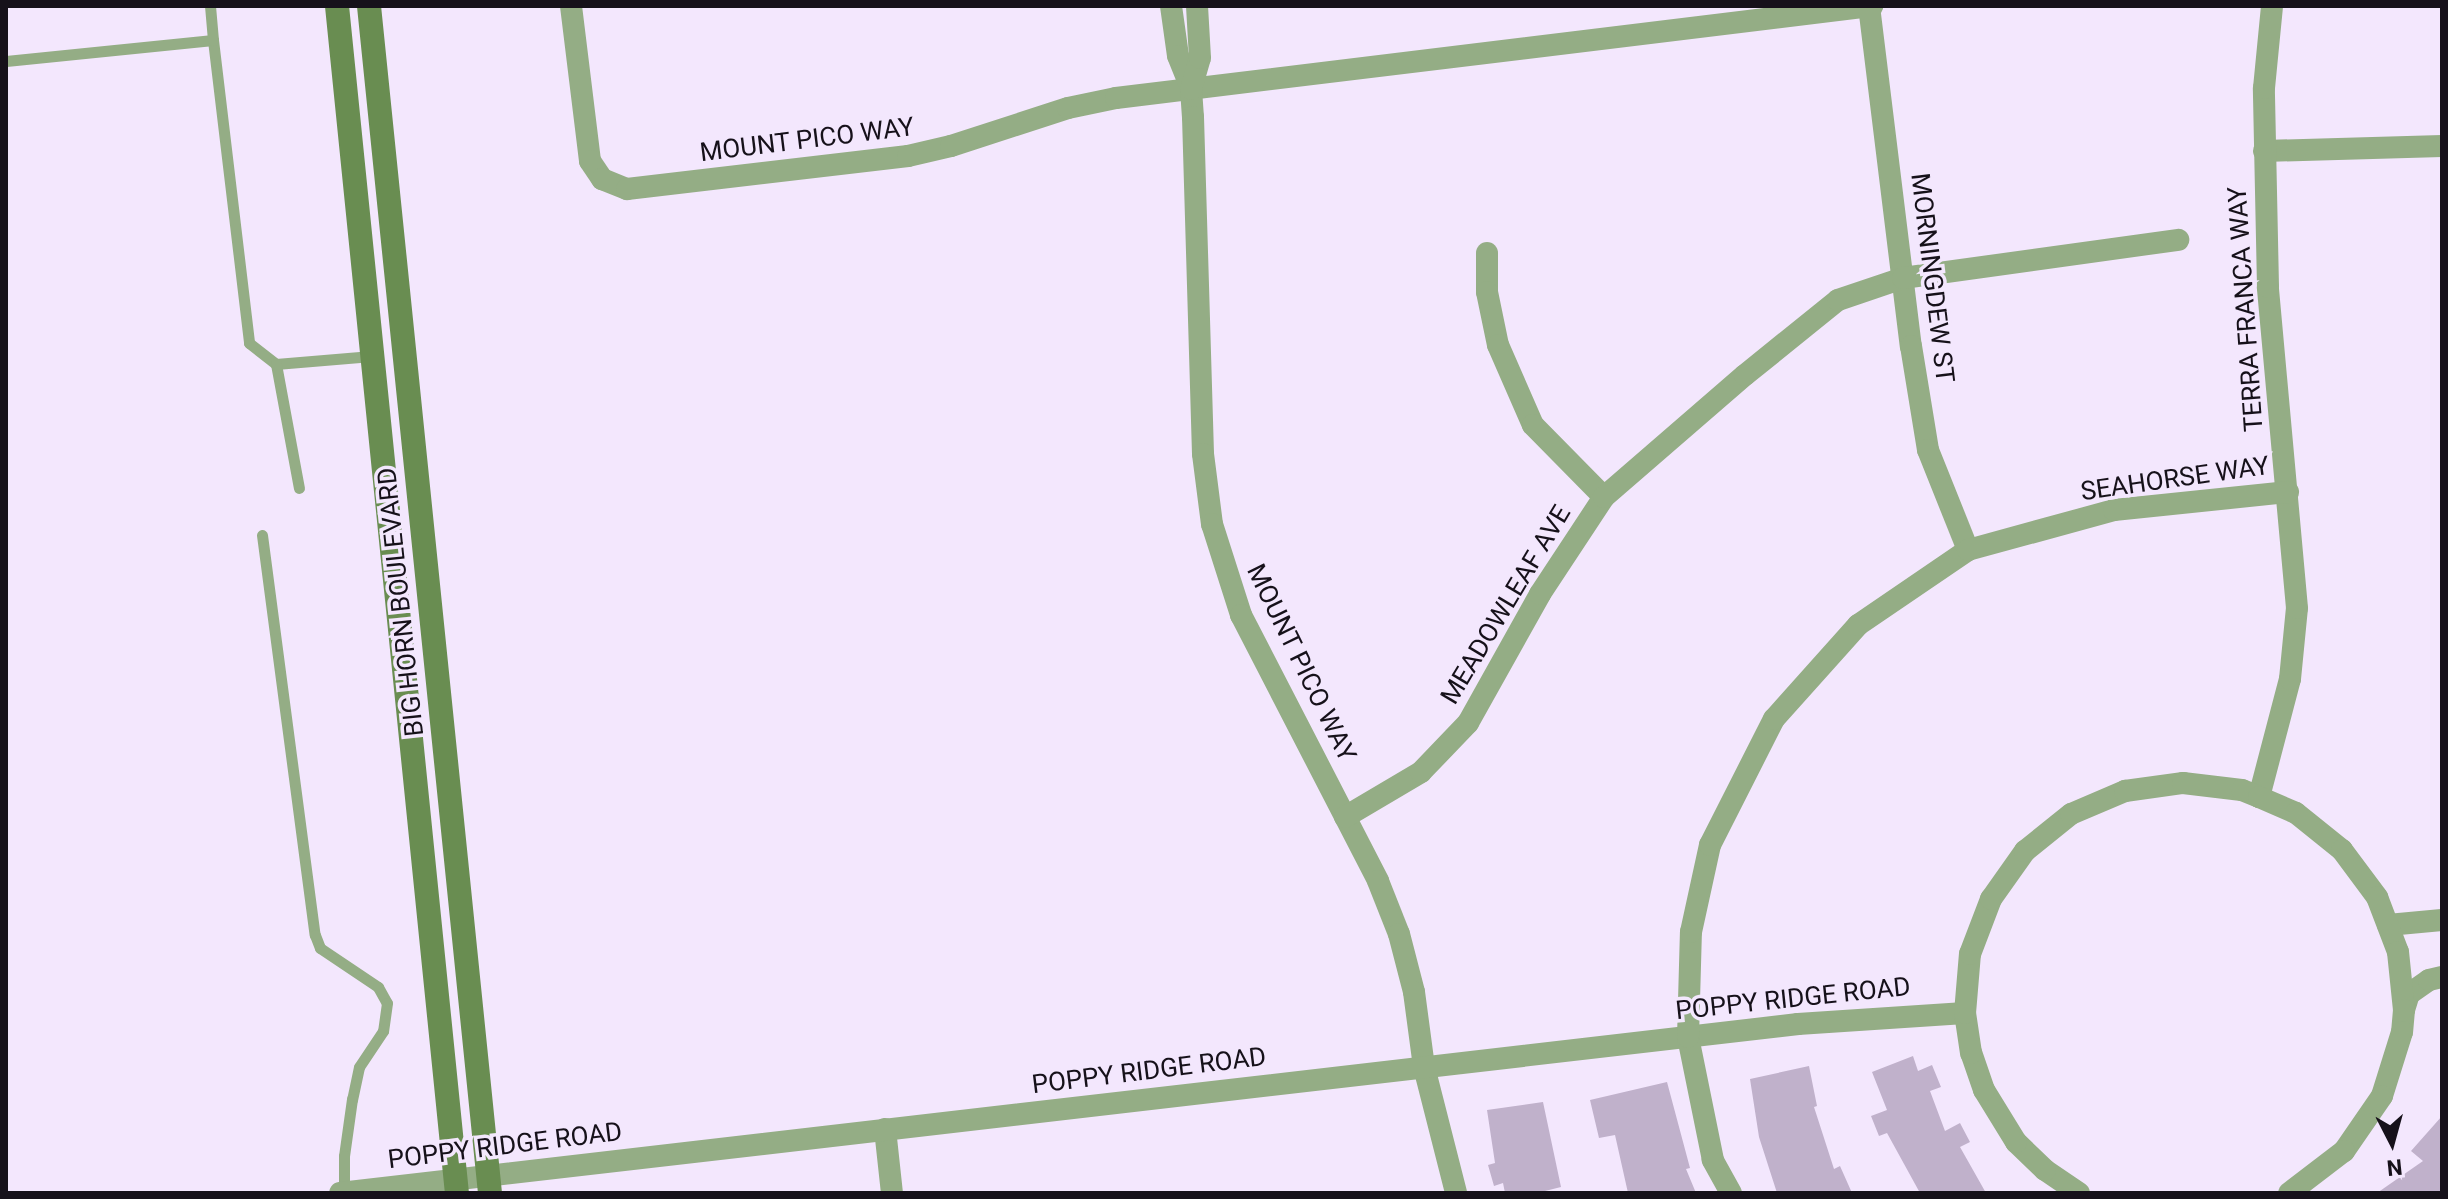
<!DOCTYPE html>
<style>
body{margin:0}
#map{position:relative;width:2448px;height:1199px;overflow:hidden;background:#f3e7fd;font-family:Roboto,sans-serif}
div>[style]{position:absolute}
.building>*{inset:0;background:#c0b1cb}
.service>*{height:11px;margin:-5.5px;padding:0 5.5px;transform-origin:5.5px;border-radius:5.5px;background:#94ad85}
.minor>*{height:22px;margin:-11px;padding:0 11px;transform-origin:11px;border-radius:11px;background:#94ad85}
.secondary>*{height:24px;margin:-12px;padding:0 12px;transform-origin:12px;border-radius:12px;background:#698d51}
span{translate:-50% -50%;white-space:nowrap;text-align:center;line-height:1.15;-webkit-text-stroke:7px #f3e7fd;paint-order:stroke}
.street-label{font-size:26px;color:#16111a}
.frame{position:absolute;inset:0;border:8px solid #16111a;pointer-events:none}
.north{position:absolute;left:2352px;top:1103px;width:80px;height:80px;-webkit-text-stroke:6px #f3e7fd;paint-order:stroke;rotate:174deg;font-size:22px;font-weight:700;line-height:32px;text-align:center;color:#16111a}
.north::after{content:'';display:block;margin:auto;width:28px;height:36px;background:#16111a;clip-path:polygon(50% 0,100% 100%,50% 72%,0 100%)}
</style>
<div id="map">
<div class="building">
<div style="clip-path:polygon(1913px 1056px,1918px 1071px,1932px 1065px,1941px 1087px,1930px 1091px,1945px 1131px,1960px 1123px,1970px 1142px,1960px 1147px,1986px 1193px,1920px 1193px,1887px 1133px,1879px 1136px,1871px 1116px,1887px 1110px,1872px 1072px)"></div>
<div style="clip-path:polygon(1809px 1066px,1817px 1106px,1814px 1107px,1834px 1169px,1840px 1166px,1852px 1193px,1777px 1193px,1759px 1137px,1750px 1079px)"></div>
<div style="clip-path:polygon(1667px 1082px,1690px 1168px,1686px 1169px,1696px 1193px,1628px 1193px,1615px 1135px,1599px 1138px,1590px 1100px)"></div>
<div style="clip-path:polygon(1543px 1102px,1561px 1187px,1537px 1193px,1505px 1193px,1503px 1183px,1494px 1186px,1488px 1165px,1495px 1163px,1487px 1110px)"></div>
<div style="clip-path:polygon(2442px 1116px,2442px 1193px,2377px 1193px,2423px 1161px,2411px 1151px)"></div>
</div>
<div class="service">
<div style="left:213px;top:40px;width:305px;rotate:83.2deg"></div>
<div style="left:249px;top:343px;width:34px;rotate:38deg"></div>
<div style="left:276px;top:364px;width:96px;rotate:-4.8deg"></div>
<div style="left:6px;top:61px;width:208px;rotate:-5.8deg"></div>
<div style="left:213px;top:40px;width:34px;rotate:-95deg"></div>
<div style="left:276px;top:364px;width:126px;rotate:79.5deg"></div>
<div style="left:262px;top:535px;width:403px;rotate:82.5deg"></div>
<div style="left:315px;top:935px;width:14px;rotate:69deg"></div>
<div style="left:320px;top:948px;width:70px;rotate:33.9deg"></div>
<div style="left:378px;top:987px;width:18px;rotate:61deg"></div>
<div style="left:387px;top:1003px;width:28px;rotate:98deg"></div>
<div style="left:383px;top:1031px;width:43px;rotate:123.7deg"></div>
<div style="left:359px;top:1067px;width:33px;rotate:102deg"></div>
<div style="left:352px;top:1099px;width:58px;rotate:98deg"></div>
<div style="left:344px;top:1156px;width:37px;rotate:90deg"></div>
</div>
<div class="minor">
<div style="left:571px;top:6px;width:156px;rotate:83deg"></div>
<div style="left:590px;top:161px;width:22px;rotate:56deg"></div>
<div style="left:602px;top:179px;width:27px;rotate:22deg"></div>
<div style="left:627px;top:189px;width:283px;rotate:-6.7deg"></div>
<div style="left:908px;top:156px;width:44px;rotate:-13.1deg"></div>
<div style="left:951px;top:146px;width:123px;rotate:-18deg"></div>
<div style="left:1068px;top:108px;width:49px;rotate:-11.8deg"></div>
<div style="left:1116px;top:98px;width:762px;rotate:-6.94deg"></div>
<div style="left:1171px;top:6px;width:50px;rotate:82deg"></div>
<div style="left:1178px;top:56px;width:35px;rotate:68deg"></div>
<div style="left:1191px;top:89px;width:28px;rotate:86deg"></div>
<div style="left:1193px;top:117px;width:337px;rotate:88.3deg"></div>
<div style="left:1203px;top:454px;width:71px;rotate:82.7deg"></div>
<div style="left:1212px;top:524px;width:96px;rotate:72.3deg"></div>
<div style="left:1241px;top:615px;width:299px;rotate:62.7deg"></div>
<div style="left:1378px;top:881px;width:57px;rotate:68.4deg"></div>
<div style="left:1399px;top:934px;width:60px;rotate:75.5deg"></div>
<div style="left:1414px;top:992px;width:76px;rotate:82.4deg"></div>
<div style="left:1424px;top:1067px;width:130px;rotate:75.7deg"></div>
<div style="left:1869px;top:6px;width:343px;rotate:83deg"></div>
<div style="left:1911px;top:346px;width:105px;rotate:80.7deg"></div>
<div style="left:1928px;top:450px;width:108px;rotate:68.2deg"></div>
<div style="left:1191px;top:89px;width:32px;rotate:-74deg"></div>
<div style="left:1200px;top:58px;width:52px;rotate:-93.3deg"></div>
<div style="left:2264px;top:151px;width:178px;rotate:-1.6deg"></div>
<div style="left:1487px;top:253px;width:39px;rotate:90deg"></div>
<div style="left:1487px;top:292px;width:54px;rotate:78.3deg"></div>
<div style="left:1498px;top:345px;width:87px;rotate:66.4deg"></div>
<div style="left:1533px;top:425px;width:101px;rotate:45.4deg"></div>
<div style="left:2259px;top:797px;width:122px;rotate:-75.3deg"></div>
<div style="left:2290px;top:679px;width:71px;rotate:-84.4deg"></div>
<div style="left:2297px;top:608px;width:322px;rotate:-95.2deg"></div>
<div style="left:2268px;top:287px;width:199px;rotate:-91.2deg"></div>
<div style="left:2264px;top:88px;width:82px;rotate:-84.4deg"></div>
<div style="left:1345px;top:817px;width:88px;rotate:-30.6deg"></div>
<div style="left:1421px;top:772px;width:68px;rotate:-46.2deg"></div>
<div style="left:1468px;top:723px;width:148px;rotate:-60.8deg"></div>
<div style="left:1540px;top:594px;width:116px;rotate:-56.6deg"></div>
<div style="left:1604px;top:497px;width:186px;rotate:-40.9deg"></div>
<div style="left:1745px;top:375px;width:119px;rotate:-38.9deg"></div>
<div style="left:1838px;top:300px;width:69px;rotate:-18.7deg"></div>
<div style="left:1903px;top:278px;width:278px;rotate:-7.9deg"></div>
<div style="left:2388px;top:925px;width:54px;rotate:-5.3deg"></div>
<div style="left:2404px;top:1010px;width:17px;rotate:-73deg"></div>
<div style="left:2409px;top:994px;width:24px;rotate:-35deg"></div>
<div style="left:2429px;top:980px;width:13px;rotate:-13deg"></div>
<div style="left:885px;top:1129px;width:64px;rotate:83.8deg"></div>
<div style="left:340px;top:1193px;width:1468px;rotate:-6.61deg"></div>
<div style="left:1798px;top:1024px;width:167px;rotate:-3.8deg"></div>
<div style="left:1731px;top:1193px;width:38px;rotate:-119deg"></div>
<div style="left:1713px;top:1160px;width:126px;rotate:-101.5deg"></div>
<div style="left:1688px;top:1037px;width:105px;rotate:-88.4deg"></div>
<div style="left:1691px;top:932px;width:89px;rotate:-77.7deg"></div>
<div style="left:1710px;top:845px;width:141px;rotate:-63.1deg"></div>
<div style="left:1774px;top:719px;width:126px;rotate:-48.2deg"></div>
<div style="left:1858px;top:625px;width:133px;rotate:-34.3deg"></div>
<div style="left:1968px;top:550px;width:151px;rotate:-15.3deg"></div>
<div style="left:2114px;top:510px;width:175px;rotate:-5.9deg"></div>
<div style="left:2079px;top:1193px;width:41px;rotate:-145.9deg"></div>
<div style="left:2045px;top:1170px;width:40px;rotate:-136deg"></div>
<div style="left:2016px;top:1142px;width:61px;rotate:-121.6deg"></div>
<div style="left:1984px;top:1090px;width:39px;rotate:-109deg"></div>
<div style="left:1971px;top:1053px;width:40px;rotate:-98.5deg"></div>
<div style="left:1965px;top:1013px;width:59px;rotate:-85.2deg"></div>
<div style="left:1970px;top:954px;width:59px;rotate:-69.1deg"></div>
<div style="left:1991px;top:899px;width:59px;rotate:-54.7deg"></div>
<div style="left:2025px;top:851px;width:59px;rotate:-38.8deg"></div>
<div style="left:2071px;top:814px;width:59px;rotate:-23.1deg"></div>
<div style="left:2125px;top:791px;width:59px;rotate:-7.9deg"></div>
<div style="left:2183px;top:783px;width:59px;rotate:6.8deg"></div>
<div style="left:2242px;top:790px;width:18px;rotate:22deg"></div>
<div style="left:2259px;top:797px;width:40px;rotate:23.4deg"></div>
<div style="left:2296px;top:813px;width:59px;rotate:38.8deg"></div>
<div style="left:2342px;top:850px;width:59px;rotate:53.3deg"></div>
<div style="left:2377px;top:897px;width:59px;rotate:69.1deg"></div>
<div style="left:2398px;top:952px;width:58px;rotate:84.1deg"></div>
<div style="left:2404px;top:1010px;width:22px;rotate:95deg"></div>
<div style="left:2402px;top:1032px;width:67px;rotate:107.4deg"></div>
<div style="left:2382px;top:1096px;width:67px;rotate:124.6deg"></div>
<div style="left:2344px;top:1151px;width:69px;rotate:142.6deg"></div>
</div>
<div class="secondary">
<div style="left:337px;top:6px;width:1193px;rotate:84.23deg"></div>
<div style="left:369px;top:6px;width:1193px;rotate:84.18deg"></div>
</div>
<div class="street-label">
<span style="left:807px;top:140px;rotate:-7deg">MOUNT PICO WAY</span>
<span style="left:1932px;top:278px;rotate:83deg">MORNINGDEW ST</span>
<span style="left:2246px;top:309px;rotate:-94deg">TERRA FRANCA WAY</span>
<span style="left:2175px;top:479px;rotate:-8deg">SEAHORSE WAY</span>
<span style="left:401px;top:602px;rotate:-96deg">BIG HORN BOULEVARD</span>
<span style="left:1506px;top:605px;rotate:-59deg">MEADOWLEAF AVE</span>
<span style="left:1301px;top:663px;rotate:64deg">MOUNT PICO WAY</span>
<span style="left:1793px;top:999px;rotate:-6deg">POPPY RIDGE ROAD</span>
<span style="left:1149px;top:1071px;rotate:-7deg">POPPY RIDGE ROAD</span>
<span style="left:505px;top:1146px;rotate:-7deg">POPPY RIDGE ROAD</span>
</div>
<div class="frame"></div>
<div class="north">N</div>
</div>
